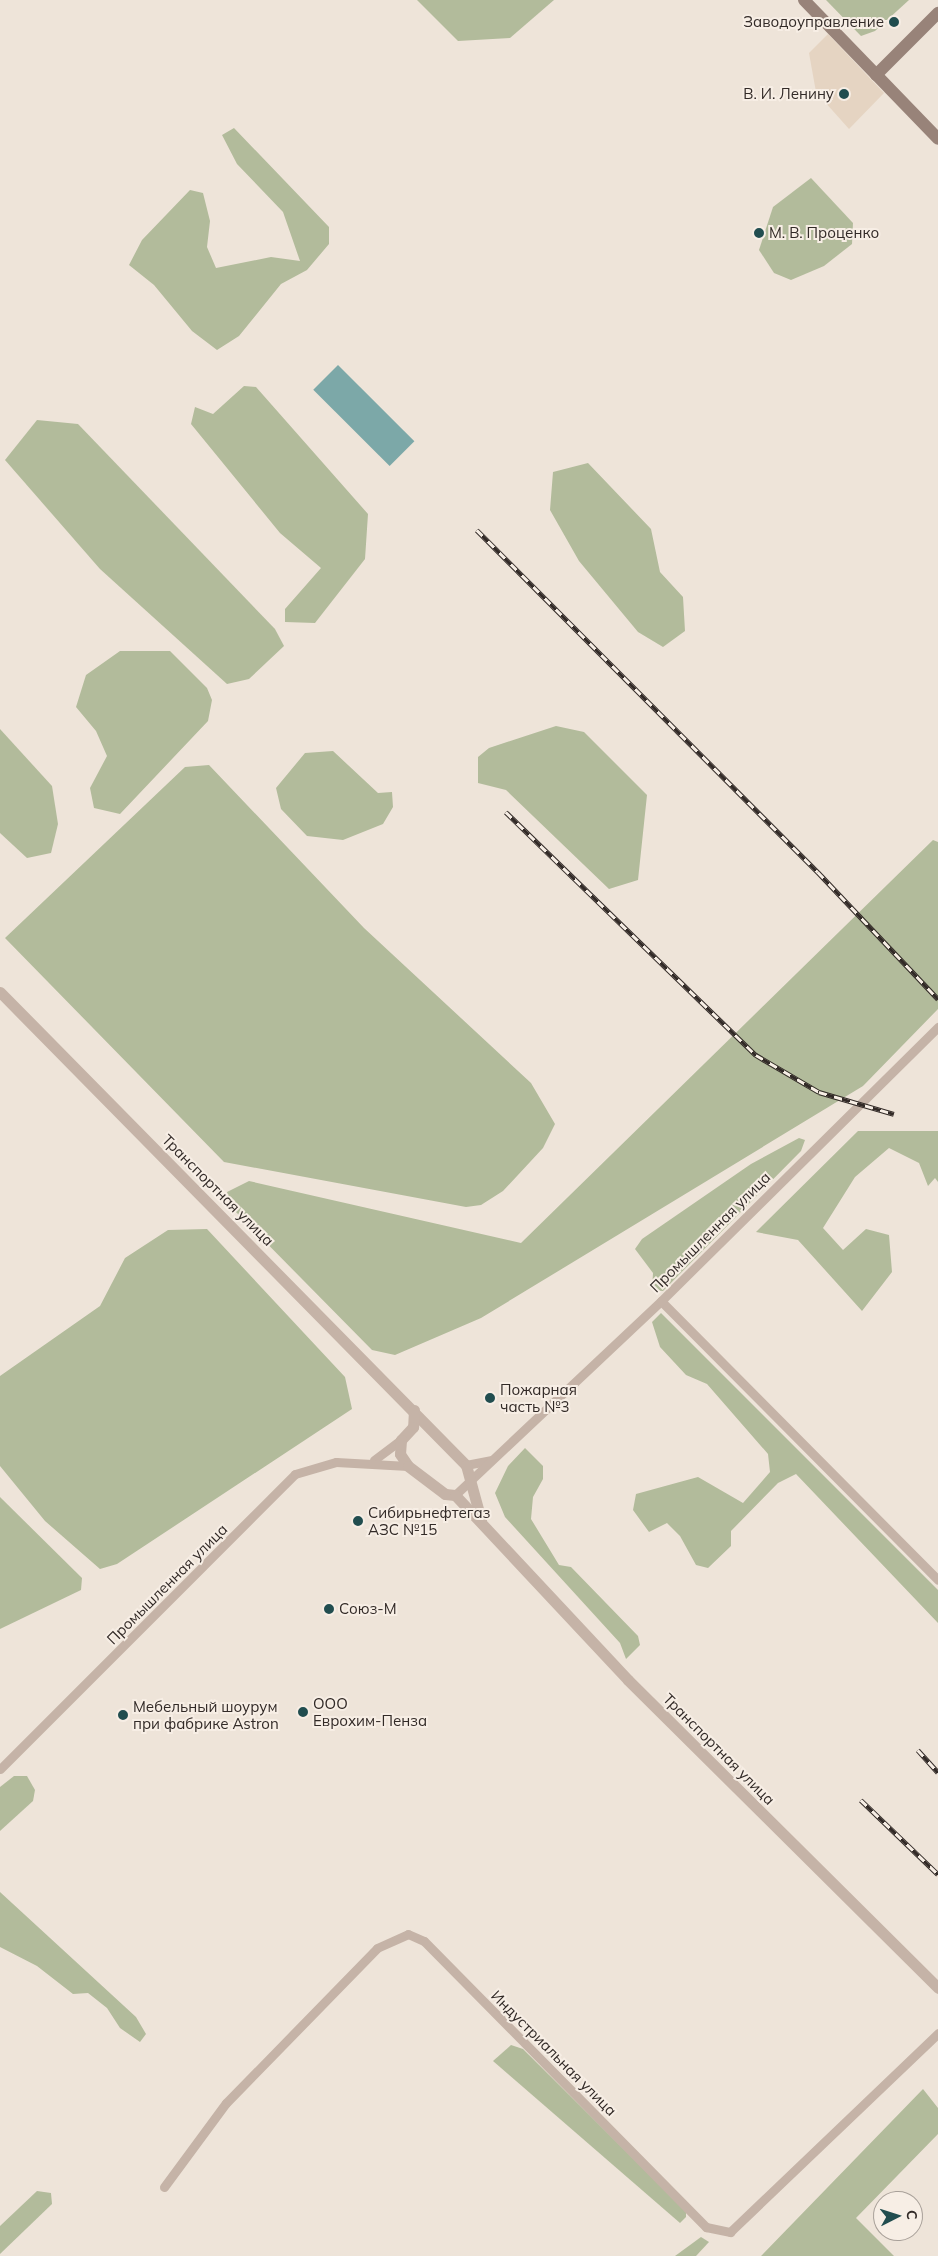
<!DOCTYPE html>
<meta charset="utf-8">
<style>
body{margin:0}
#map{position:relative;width:938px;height:2256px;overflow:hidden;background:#eee4d9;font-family:Mulish,sans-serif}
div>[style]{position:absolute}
.green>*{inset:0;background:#b2bb9b}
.plaza>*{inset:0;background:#e5d4c2}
.water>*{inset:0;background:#7ca8a8;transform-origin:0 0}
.minor>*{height:9px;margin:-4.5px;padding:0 4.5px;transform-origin:4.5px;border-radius:4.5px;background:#c5b3a7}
.tertiary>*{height:11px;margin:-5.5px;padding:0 5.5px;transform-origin:5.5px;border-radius:5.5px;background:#c5b3a7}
.secondary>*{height:12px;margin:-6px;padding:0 6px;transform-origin:6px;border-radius:6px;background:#988379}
.rail>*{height:4.5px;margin-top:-2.25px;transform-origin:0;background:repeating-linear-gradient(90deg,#f7eee5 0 8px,#322a27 0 16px);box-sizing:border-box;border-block:1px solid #322a27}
.dots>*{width:14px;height:14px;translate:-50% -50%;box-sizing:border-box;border:2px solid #f7eee5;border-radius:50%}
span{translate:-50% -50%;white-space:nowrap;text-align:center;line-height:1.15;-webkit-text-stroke:4px #f7eee5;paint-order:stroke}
.poi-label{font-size:15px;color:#322a27}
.right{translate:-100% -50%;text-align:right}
.left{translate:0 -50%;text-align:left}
.street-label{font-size:15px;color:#322a27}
.north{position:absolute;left:873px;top:2191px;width:50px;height:50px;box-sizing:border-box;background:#f7eee5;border:1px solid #a8a099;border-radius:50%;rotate:85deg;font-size:14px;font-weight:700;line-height:20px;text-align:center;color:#322a27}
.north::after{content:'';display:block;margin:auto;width:18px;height:22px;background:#214d4f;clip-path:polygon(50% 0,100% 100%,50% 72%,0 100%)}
</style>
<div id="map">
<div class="green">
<div style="clip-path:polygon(417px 0,554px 0,510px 38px,458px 41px)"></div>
<div style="clip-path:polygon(826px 0,909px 0,875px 31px,861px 36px)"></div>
<div style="clip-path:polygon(234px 128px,329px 227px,329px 244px,307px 270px,281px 284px,239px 336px,217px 350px,192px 331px,154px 285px,129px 265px,142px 240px,190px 190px,203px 193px,210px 221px,207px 247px,216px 268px,271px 257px,300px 261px,283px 212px,237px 164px,222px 135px)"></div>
<div style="clip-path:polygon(811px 178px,853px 223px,852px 244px,824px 266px,791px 280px,774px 273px,759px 250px,773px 207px)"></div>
<div style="clip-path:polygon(244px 386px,256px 387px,368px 514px,365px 559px,315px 623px,285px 622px,285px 609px,321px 568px,280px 533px,191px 424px,195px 407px,213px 414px)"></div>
<div style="clip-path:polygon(37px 420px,78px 424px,275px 629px,284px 646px,249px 679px,227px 684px,100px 569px,5px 460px)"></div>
<div style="clip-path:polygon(588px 463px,651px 529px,660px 572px,683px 597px,685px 631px,663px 647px,638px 632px,579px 561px,550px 510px,553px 472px)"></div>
<div style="clip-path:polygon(120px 651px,170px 651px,207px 688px,212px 700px,208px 721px,120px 814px,94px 808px,90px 788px,107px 756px,96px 731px,76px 707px,86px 675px)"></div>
<div style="clip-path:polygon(556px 726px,584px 732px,647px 795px,638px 880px,609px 889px,506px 790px,478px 783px,478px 757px,489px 748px)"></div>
<div style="clip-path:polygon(0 729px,52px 786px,58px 824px,51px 853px,27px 858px,0 833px)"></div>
<div style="clip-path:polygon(333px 751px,378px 793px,392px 792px,393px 807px,383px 824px,343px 840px,307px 836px,281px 809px,276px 788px,305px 753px)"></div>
<div style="clip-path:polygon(209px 765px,364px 928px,531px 1083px,555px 1124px,543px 1148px,503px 1191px,481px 1205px,466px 1207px,224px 1162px,5px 938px,185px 767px)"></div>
<div style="clip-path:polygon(933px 840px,938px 842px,938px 1009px,863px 1086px,481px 1318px,395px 1355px,372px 1350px,232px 1208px,227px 1192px,249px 1181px,521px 1243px)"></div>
<div style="clip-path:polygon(858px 1131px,938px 1131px,938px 1182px,935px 1178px,928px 1186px,919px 1163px,889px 1148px,855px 1177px,823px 1228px,843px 1250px,866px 1229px,889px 1235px,892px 1272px,862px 1311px,798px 1240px,756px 1232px)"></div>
<div style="clip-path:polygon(799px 1138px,805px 1140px,801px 1151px,663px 1291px,652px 1290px,653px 1273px,635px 1249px,642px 1239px,751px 1164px)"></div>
<div style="clip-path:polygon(207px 1229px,345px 1377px,352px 1409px,117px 1564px,100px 1569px,45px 1521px,0 1466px,0 1376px,100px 1306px,125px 1258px,168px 1230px)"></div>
<div style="clip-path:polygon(661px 1313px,938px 1590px,938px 1623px,796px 1474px,778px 1483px,731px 1531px,731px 1546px,708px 1568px,696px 1565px,680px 1536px,667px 1523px,649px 1532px,633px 1510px,636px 1494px,698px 1477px,743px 1503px,770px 1472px,768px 1454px,707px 1384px,686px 1375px,660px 1347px,652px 1322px)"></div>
<div style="clip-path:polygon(525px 1448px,543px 1466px,543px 1479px,533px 1497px,531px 1519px,559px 1565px,571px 1567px,638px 1636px,640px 1645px,626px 1659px,620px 1643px,505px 1517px,495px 1493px,508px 1466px)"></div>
<div style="clip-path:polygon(0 1497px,82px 1578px,81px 1590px,0 1629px)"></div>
<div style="clip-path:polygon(14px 1776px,27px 1776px,35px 1790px,33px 1801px,0 1831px,0 1787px)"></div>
<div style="clip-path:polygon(0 1892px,136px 2017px,146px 2034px,140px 2042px,120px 2028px,107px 2008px,88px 1993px,73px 1994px,37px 1966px,0 1947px)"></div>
<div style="clip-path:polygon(511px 2045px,523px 2049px,686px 2211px,686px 2217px,680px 2223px,493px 2061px)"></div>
<div style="clip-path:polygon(923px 2089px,938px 2108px,938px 2134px,856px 2218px,894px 2256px,761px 2256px)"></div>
<div style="clip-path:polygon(37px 2191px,51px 2193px,52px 2204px,0 2254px,0 2226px)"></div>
<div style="clip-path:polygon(701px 2237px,709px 2242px,696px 2256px,675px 2256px)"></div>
</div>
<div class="plaza">
<div style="clip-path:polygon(828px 34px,884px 93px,849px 129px,816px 92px,809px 53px)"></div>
</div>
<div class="water">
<div style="left:338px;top:365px;width:108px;height:35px;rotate:45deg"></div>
</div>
<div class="minor">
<div style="left:661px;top:1301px;width:393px;rotate:45.2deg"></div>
<div style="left:374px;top:1460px;width:34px;rotate:-37deg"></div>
<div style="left:466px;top:1465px;width:25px;rotate:-11deg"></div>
<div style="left:455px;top:1495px;width:283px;rotate:-43.3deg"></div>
<div style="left:661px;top:1301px;width:390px;rotate:-44.7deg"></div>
<div style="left:0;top:1769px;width:417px;rotate:-45deg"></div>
<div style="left:295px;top:1474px;width:43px;rotate:-16.3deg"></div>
<div style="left:336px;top:1462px;width:72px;rotate:3.2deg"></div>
<div style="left:164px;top:2187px;width:104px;rotate:-53.6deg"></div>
<div style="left:226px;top:2103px;width:216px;rotate:-45.7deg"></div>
<div style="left:377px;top:1948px;width:34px;rotate:-24deg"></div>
<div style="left:408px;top:1934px;width:17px;rotate:24deg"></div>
<div style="left:424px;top:1941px;width:402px;rotate:45.4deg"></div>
<div style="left:706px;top:2227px;width:25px;rotate:12deg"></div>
<div style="left:730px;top:2232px;width:288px;rotate:-43.7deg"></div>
</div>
<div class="tertiary">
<div style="left:0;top:992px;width:664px;rotate:45.43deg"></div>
<div style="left:466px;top:1465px;width:57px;rotate:74.7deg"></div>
<div style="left:414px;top:1410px;width:17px;rotate:93deg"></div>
<div style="left:413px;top:1427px;width:18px;rotate:133deg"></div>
<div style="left:401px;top:1440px;width:14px;rotate:94deg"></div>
<div style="left:400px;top:1454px;width:14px;rotate:56deg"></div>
<div style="left:408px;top:1466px;width:46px;rotate:37.1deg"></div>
<div style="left:445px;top:1494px;width:10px;rotate:6deg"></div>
<div style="left:455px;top:1495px;width:253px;rotate:46.9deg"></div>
<div style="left:628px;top:1680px;width:437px;rotate:44.8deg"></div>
</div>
<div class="secondary">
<div style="left:804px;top:0;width:193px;rotate:46deg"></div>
<div style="left:876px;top:75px;width:88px;rotate:-45deg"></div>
</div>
<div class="rail">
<div style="left:477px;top:530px;width:483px;rotate:45.1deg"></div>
<div style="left:818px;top:872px;width:175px;rotate:46.6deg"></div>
<div style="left:506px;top:812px;width:349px;rotate:44.2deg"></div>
<div style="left:756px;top:1055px;width:73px;rotate:30.4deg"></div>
<div style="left:819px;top:1092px;width:78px;rotate:16.3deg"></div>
<div style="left:918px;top:1750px;width:30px;rotate:48deg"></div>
<div style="left:861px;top:1800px;width:107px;rotate:43.9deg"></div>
</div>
<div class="dots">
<div style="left:894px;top:22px;background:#214d4f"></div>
<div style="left:844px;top:94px;background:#214d4f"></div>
<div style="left:759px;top:233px;background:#214d4f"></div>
<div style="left:490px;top:1398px;background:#214d4f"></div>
<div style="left:358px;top:1521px;background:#214d4f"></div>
<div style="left:329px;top:1609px;background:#214d4f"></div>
<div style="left:303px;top:1712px;background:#214d4f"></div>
<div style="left:123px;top:1715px;background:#214d4f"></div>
</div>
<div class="poi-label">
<span class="right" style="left:884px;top:22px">Заводоуправление</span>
<span class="right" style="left:834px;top:94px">В. И. Ленину</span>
<span class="left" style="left:769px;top:233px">М. В. Проценко</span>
<span class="left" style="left:500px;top:1398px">Пожарная<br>часть №3</span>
<span class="left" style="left:368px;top:1521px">Сибирьнефтегаз<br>АЗС №15</span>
<span class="left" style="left:339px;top:1609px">Союз-М</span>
<span class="left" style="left:313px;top:1712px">ООО<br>Еврохим-Пенза</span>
<span class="left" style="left:133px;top:1715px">Мебельный шоурум<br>при фабрике Astron</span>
</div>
<div class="street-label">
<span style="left:218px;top:1190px;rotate:45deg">Транспортная улица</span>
<span style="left:710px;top:1232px;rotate:-45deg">Промышленная улица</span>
<span style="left:167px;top:1584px;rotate:-45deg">Промышленная улица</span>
<span style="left:719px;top:1749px;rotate:45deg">Транспортная улица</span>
<span style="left:554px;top:2053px;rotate:45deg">Индустриальная улица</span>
</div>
<div class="north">С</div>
</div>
